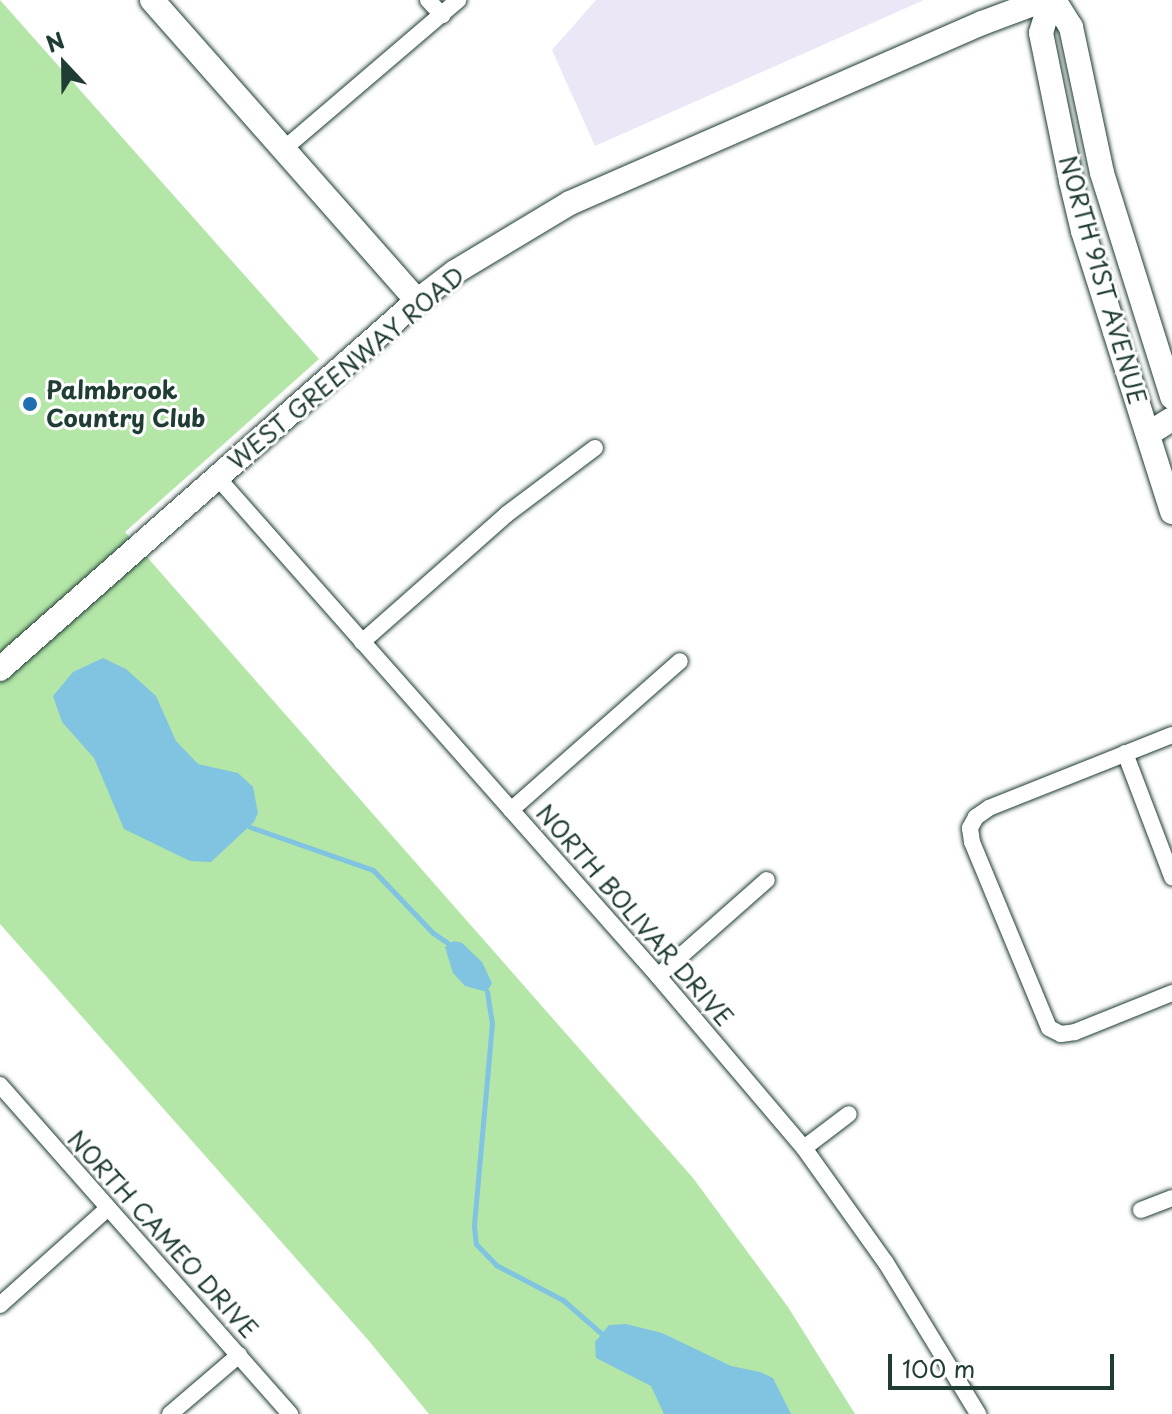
<!DOCTYPE html>
<style>
body{margin:0}
#map{position:relative;width:1172px;height:1414px;overflow:hidden;background:#fff;font-family:"Playpen Sans",sans-serif}
div>[style]{position:absolute}
.built>*{inset:0;background:#ebe7f6}
.green>*{inset:0;background:#b3e6a7}
.water>*{inset:0;background:#80c4e1}
.stream>*{height:5px;margin:-2.5px;padding:0 2.5px;transform-origin:2.5px;border-radius:2.5px;background:#80c4e1}
.roads{filter:drop-shadow(0 0 2px #1f3d34) drop-shadow(0 0 2px #1f3d34)}
.street>*{height:16px;margin:-8px;padding:0 8px;transform-origin:8px;border-radius:8px;background:#fff}
.secondary>*{height:24px;margin:-12px;padding:0 12px;transform-origin:12px;border-radius:12px;background:#fff}
.dots>*{width:22px;height:22px;translate:-50% -50%;box-sizing:border-box;border:4px solid #fff;border-radius:50%}
span{translate:-50% -50%;white-space:nowrap;text-align:center;line-height:1.15;-webkit-text-stroke:6px #fff;paint-order:stroke}
.street-label{font-size:24px;color:#1f3d34}
.poi-label{font-size:24px;color:#1f3d34;font-weight:700}
.left{translate:0 -50%;text-align:left}
.north{position:absolute;left:24px;top:24px;width:80px;height:80px;-webkit-text-stroke:6px #fff;paint-order:stroke;rotate:338deg;font-size:22px;font-weight:700;line-height:32px;text-align:center;color:#1f3d34}
.north::after{content:'';display:block;margin:auto;width:28px;height:36px;background:#1f3d34;clip-path:polygon(50% 0,100% 100%,50% 72%,0 100%)}
.scale{position:absolute;left:888px;top:1354px;width:226px;height:36px;box-sizing:border-box;border:4px solid #1f3d34;border-top:0;padding-left:10px;font-size:24px;line-height:28px;white-space:nowrap;color:#1f3d34;-webkit-text-stroke:6px #fff;paint-order:stroke}
</style>
<div id="map">
<div class="built">
<div style="clip-path:polygon(596px 0,924px 0,595px 146px,552px 50px)"></div>
</div>
<div class="green">
<div style="clip-path:polygon(0 0,319px 359px,125px 532px,693px 1178px,788px 1307px,855px 1414px,429px 1414px,369px 1341px,0 924px)"></div>
</div>
<div class="water">
<div style="clip-path:polygon(103px 658px,126px 669px,156px 696px,176px 741px,198px 764px,238px 773px,253px 787px,258px 813px,254px 822px,211px 862px,190px 861px,124px 829px,94px 758px,62px 722px,53px 696px,73px 672px)"></div>
<div style="clip-path:polygon(454px 941px,462px 943px,482px 962px,492px 983px,487px 992px,465px 986px,453px 973px,445px 947px)"></div>
<div style="clip-path:polygon(626px 1324px,662px 1333px,731px 1366px,760px 1372px,773px 1378px,791px 1414px,664px 1414px,651px 1386px,596px 1358px,595px 1342px,609px 1325px)"></div>
</div>
<div class="stream">
<div style="left:250px;top:827px;width:130px;rotate:19.3deg"></div>
<div style="left:373px;top:870px;width:87px;rotate:46.4deg"></div>
<div style="left:433px;top:933px;width:18px;rotate:34deg"></div>
<div style="left:487px;top:992px;width:31px;rotate:81deg"></div>
<div style="left:492px;top:1023px;width:204px;rotate:95.1deg"></div>
<div style="left:474px;top:1226px;width:18px;rotate:84deg"></div>
<div style="left:476px;top:1244px;width:29px;rotate:46deg"></div>
<div style="left:496px;top:1265px;width:76px;rotate:27.6deg"></div>
<div style="left:563px;top:1300px;width:53px;rotate:41.2deg"></div>
</div>
<div class="roads">
<div class="street">
<div style="left:428px;top:0;width:21px;rotate:47deg"></div>
<div style="left:285px;top:148px;width:228px;rotate:-40.5deg"></div>
<div style="left:217px;top:477px;width:666px;rotate:48.53deg"></div>
<div style="left:658px;top:976px;width:226px;rotate:49.7deg"></div>
<div style="left:804px;top:1148px;width:141px;rotate:54.5deg"></div>
<div style="left:886px;top:1263px;width:177px;rotate:58.6deg"></div>
<div style="left:362px;top:642px;width:193px;rotate:-41.4deg"></div>
<div style="left:507px;top:514px;width:110px;rotate:-36.9deg"></div>
<div style="left:1172px;top:735px;width:197px;rotate:158.3deg"></div>
<div style="left:989px;top:808px;width:16px;rotate:145deg"></div>
<div style="left:976px;top:817px;width:13px;rotate:119deg"></div>
<div style="left:970px;top:828px;width:14px;rotate:82deg"></div>
<div style="left:972px;top:842px;width:201px;rotate:67.5deg"></div>
<div style="left:1049px;top:1028px;width:13px;rotate:27deg"></div>
<div style="left:1061px;top:1034px;width:14px;rotate:-8deg"></div>
<div style="left:1075px;top:1032px;width:105px;rotate:-21.9deg"></div>
<div style="left:1125px;top:753px;width:133px;rotate:69.2deg"></div>
<div style="left:511px;top:810px;width:225px;rotate:-41.4deg"></div>
<div style="left:658px;top:976px;width:145px;rotate:-41.4deg"></div>
<div style="left:0;top:1085px;width:439px;rotate:48.6deg"></div>
<div style="left:804px;top:1148px;width:56px;rotate:-37.1deg"></div>
<div style="left:1141px;top:1210px;width:33px;rotate:-21deg"></div>
<div style="left:0;top:1305px;width:145px;rotate:-41.9deg"></div>
<div style="left:170px;top:1414px;width:91px;rotate:-40.5deg"></div>
</div>
<div class="secondary">
<div style="left:152px;top:0;width:401px;rotate:48.6deg"></div>
<div style="left:1051px;top:0;width:34px;rotate:107deg"></div>
<div style="left:1041px;top:33px;width:151px;rotate:78.5deg"></div>
<div style="left:1071px;top:181px;width:51px;rotate:76.5deg"></div>
<div style="left:1083px;top:231px;width:295px;rotate:72.4deg"></div>
<div style="left:1054px;top:0;width:32px;rotate:58deg"></div>
<div style="left:1071px;top:27px;width:149px;rotate:78deg"></div>
<div style="left:1102px;top:173px;width:235px;rotate:72.6deg"></div>
<div style="left:1148px;top:434px;width:28px;rotate:-32deg"></div>
<div style="left:0;top:669px;width:556px;rotate:-41.43deg"></div>
<div style="left:417px;top:301px;width:48px;rotate:-37.3deg"></div>
<div style="left:455px;top:272px;width:134px;rotate:-31deg"></div>
<div style="left:570px;top:203px;width:450px;rotate:-23.6deg"></div>
<div style="left:982px;top:23px;width:66px;rotate:-20.4deg"></div>
</div>
</div>
<div class="dots">
<div style="left:30px;top:404px;background:#1f6fb2"></div>
</div>
<div class="street-label">
<span style="left:1103px;top:280px;rotate:74deg">NORTH 91ST AVENUE</span>
<span style="left:346px;top:368px;rotate:-40deg">WEST GREENWAY ROAD</span>
<span style="left:635px;top:915px;rotate:49deg">NORTH BOLIVAR DRIVE</span>
<span style="left:163px;top:1234px;rotate:48deg">NORTH CAMEO DRIVE</span>
</div>
<div class="poi-label">
<span class="left" style="left:46px;top:404px">Palmbrook<br>Country Club</span>
</div>
<div class="north">N</div>
<div class="scale">100 m</div>
</div>
